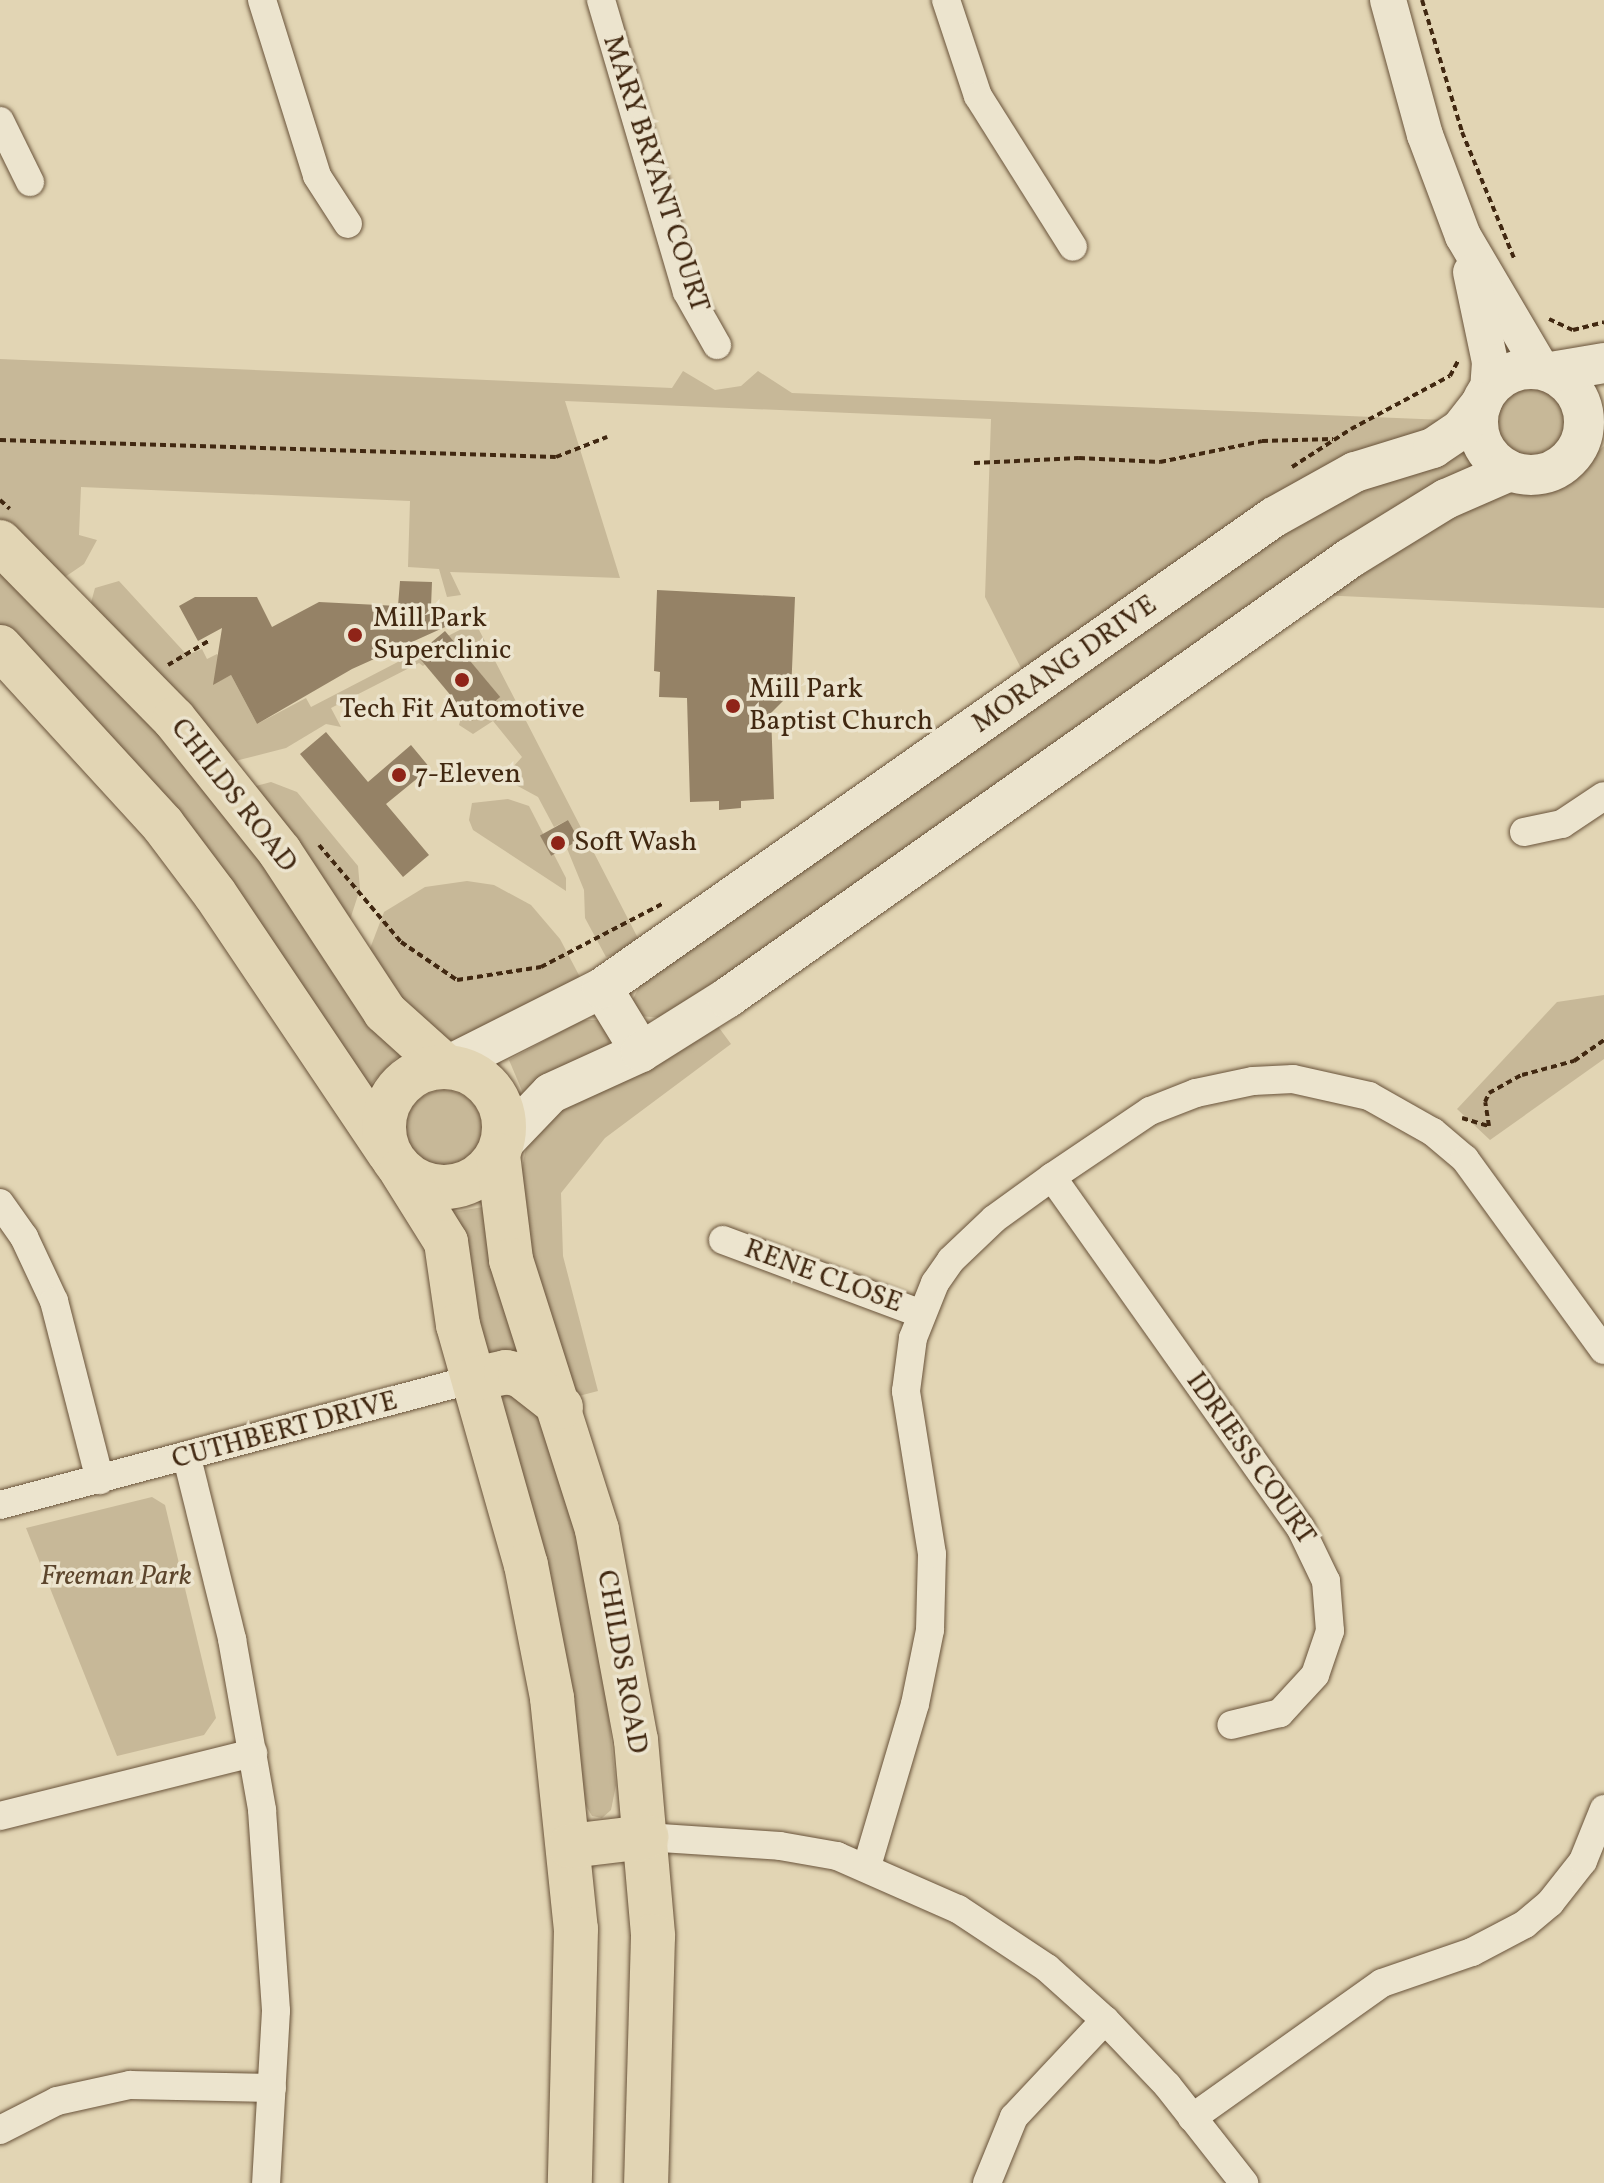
<!DOCTYPE html>
<style>
body{margin:0}
#map{position:relative;width:1604px;height:2183px;overflow:hidden;background:#e2d5b4;font-family:Vollkorn,serif}
div>[style]{position:absolute}
.green>*{inset:0;background:#c7b898}
.round{border-radius:50%}
.building>*{inset:0;background:#958266;transform-origin:0 0}
.path>*{height:4px;margin-top:-2px;transform-origin:0;background:repeating-linear-gradient(90deg,#412811 0 6px,transparent 0 10px)}
.roads{filter:drop-shadow(0 0 2px #69533a) drop-shadow(0 0 2px #69533a)}
.minor>*{height:28px;margin:-14px;padding:0 14px;transform-origin:14px;border-radius:14px;background:#ece4ce}
.tertiary>*{height:36px;margin:-18px;padding:0 18px;transform-origin:18px;border-radius:18px;background:#ece4ce}
.secondary>*{height:40px;margin:-20px;padding:0 20px;transform-origin:20px;border-radius:20px;background:#ece4ce}
.secondary>.ring{margin:-20px;padding:0;box-sizing:content-box;background:none;border:40px solid #ece4ce;border-radius:50%}
.primary>*{height:44px;margin:-22px;padding:0 22px;transform-origin:22px;border-radius:22px;background:#e2d5b4}
.primary>.ring{margin:-22px;padding:0;box-sizing:content-box;background:none;border:44px solid #e2d5b4;border-radius:50%}
.dots>*{width:22px;height:22px;translate:-50% -50%;box-sizing:border-box;border:4px solid #ece4ce;border-radius:50%}
span{translate:-50% -50%;white-space:nowrap;text-align:center;line-height:1.15;-webkit-text-stroke:7px #ece4ce;paint-order:stroke}
.street-label{font-size:28px;color:#412811}
.poi-label{font-size:28px;color:#412811}
.left{translate:0 -50%;text-align:left}
.park-label{font-size:28px;color:#5c452c;font-style:italic}
</style>
<div id="map">
<div class="green">
<div style="clip-path:polygon(0 359px,672px 388px,683px 371px,715px 390px,741px 386px,758px 371px,792px 393px,1445px 420px,1026px 678px,985px 597px,991px 419px,565px 401px,620px 578px,450px 572px,461px 595px,447px 597px,439px 569px,408px 567px,410px 501px,81px 487px,79px 535px,97px 540px,84px 564px,65px 577px,0 525px)"></div>
<div class="round" style="left:1494px;top:386px;width:72px;height:72px"></div>
<div style="clip-path:polygon(1465px 446px,1474px 466px,787px 940px,663px 1018px,639px 1016px,631px 1003px,641px 983px,1292px 521px)"></div>
<div style="clip-path:polygon(1604px 446px,1604px 608px,1319px 595px,1375px 556px,1502px 494px,1557px 487px)"></div>
<div style="clip-path:polygon(0 559px,149px 709px,401px 1053px,364px 1091px,0 630px)"></div>
<div style="clip-path:polygon(119px 581px,187px 655px,202px 649px,207px 659px,217px 654px,222px 663px,215px 673px,219px 681px,231px 675px,257px 724px,306px 698px,311px 707px,475px 622px,642px 946px,606px 957px,585px 918px,584px 890px,566px 846px,578px 839px,568px 820px,554px 827px,538px 797px,503px 778px,522px 757px,493px 721px,473px 734px,459px 725px,463px 710px,472px 720px,500px 697px,453px 641px,423px 666px,419px 663px,331px 708px,341px 727px,326px 724px,286px 748px,227px 763px,90px 606px,95px 588px)"></div>
<div style="clip-path:polygon(271px 782px,297px 792px,358px 866px,360px 889px,347px 929px,248px 788px)"></div>
<div style="clip-path:polygon(508px 799px,529px 806px,566px 878px,566px 891px,473px 830px,469px 820px,472px 803px)"></div>
<div style="clip-path:polygon(467px 881px,494px 885px,531px 905px,560px 939px,581px 979px,461px 1040px,443px 1041px,434px 1038px,366px 959px,384px 912px,425px 887px)"></div>
<div style="clip-path:polygon(1604px 995px,1604px 1059px,1490px 1140px,1457px 1109px,1557px 1002px)"></div>
<div style="clip-path:polygon(582px 1020px,599px 1020px,612px 1032px,607px 1049px,523px 1093px,509px 1060px)"></div>
<div style="clip-path:polygon(714px 1021px,731px 1044px,605px 1138px,561px 1193px,563px 1256px,598px 1391px,571px 1398px,533px 1292px,519px 1183px,529px 1133px,536px 1122px)"></div>
<div class="round" style="left:406px;top:1090px;width:76px;height:76px"></div>
<div style="clip-path:polygon(483px 1207px,535px 1369px,488px 1357px,453px 1212px)"></div>
<div style="clip-path:polygon(500px 1385px,553px 1426px,603px 1665px,616px 1785px,611px 1810px,602px 1818px,592px 1816px,582px 1799px)"></div>
<div style="clip-path:polygon(152px 1497px,165px 1505px,216px 1718px,204px 1735px,117px 1756px,26px 1528px)"></div>
</div>
<div class="building">
<div style="clip-path:polygon(400px 581px,432px 582px,431px 607px,445px 608px,454px 623px,352px 669px,257px 724px,231px 675px,213px 685px,222px 628px,198px 641px,179px 606px,195px 597px,257px 597px,272px 627px,319px 602px,398px 606px)"></div>
<div style="clip-path:polygon(657px 590px,795px 597px,791px 693px,771px 713px,774px 799px,741px 801px,741px 808px,719px 810px,719px 801px,690px 802px,687px 698px,659px 697px,660px 672px,654px 671px)"></div>
<div style="left:445px;top:631px;width:86px;height:37px;rotate:50deg"></div>
<div style="clip-path:polygon(326px 732px,368px 782px,411px 745px,430px 768px,386px 804px,429px 855px,403px 877px,300px 754px)"></div>
<div style="left:568px;top:820px;width:23px;height:32px;rotate:61deg"></div>
</div>
<div class="path">
<div style="left:1422px;top:0;width:138px;rotate:73.1deg"></div>
<div style="left:1462px;top:132px;width:136px;rotate:67.6deg"></div>
<div style="left:1549px;top:319px;width:26px;rotate:25deg"></div>
<div style="left:1573px;top:330px;width:32px;rotate:-14deg"></div>
<div style="left:0;top:440px;width:556px;rotate:1.75deg"></div>
<div style="left:556px;top:457px;width:55px;rotate:-21.4deg"></div>
<div style="left:974px;top:463px;width:105px;rotate:-2.7deg"></div>
<div style="left:1079px;top:458px;width:81px;rotate:2.8deg"></div>
<div style="left:1160px;top:462px;width:104px;rotate:-11.6deg"></div>
<div style="left:1262px;top:441px;width:71px;rotate:-1.6deg"></div>
<div style="left:1292px;top:467px;width:70px;rotate:-32.8deg"></div>
<div style="left:1351px;top:429px;width:112px;rotate:-28.2deg"></div>
<div style="left:1450px;top:376px;width:17px;rotate:-62deg"></div>
<div style="left:0;top:500px;width:13px;rotate:42deg"></div>
<div style="left:168px;top:665px;width:49px;rotate:-30.8deg"></div>
<div style="left:319px;top:845px;width:127px;rotate:49.8deg"></div>
<div style="left:401px;top:942px;width:68px;rotate:34.2deg"></div>
<div style="left:457px;top:980px;width:85px;rotate:-8.8deg"></div>
<div style="left:541px;top:967px;width:139px;rotate:-27.5deg"></div>
<div style="left:1462px;top:1118px;width:28px;rotate:17deg"></div>
<div style="left:1489px;top:1126px;width:24px;rotate:-99deg"></div>
<div style="left:1485px;top:1102px;width:10px;rotate:-66deg"></div>
<div style="left:1489px;top:1093px;width:38px;rotate:-29deg"></div>
<div style="left:1522px;top:1075px;width:54px;rotate:-15.1deg"></div>
<div style="left:1574px;top:1061px;width:37px;rotate:-35deg"></div>
</div>
<div class="roads">
<div class="minor">
<div style="left:262px;top:0;width:184px;rotate:72.6deg"></div>
<div style="left:317px;top:176px;width:57px;rotate:57.1deg"></div>
<div style="left:601px;top:0;width:304px;rotate:73.6deg"></div>
<div style="left:687px;top:292px;width:61px;rotate:60.5deg"></div>
<div style="left:946px;top:0;width:101px;rotate:71.6deg"></div>
<div style="left:978px;top:96px;width:178px;rotate:57.8deg"></div>
<div style="left:0;top:121px;width:68px;rotate:63.8deg"></div>
<div style="left:1524px;top:832px;width:39px;rotate:-12deg"></div>
<div style="left:1562px;top:824px;width:50px;rotate:-33.7deg"></div>
<div style="left:1052px;top:1177px;width:429px;rotate:54.7deg"></div>
<div style="left:1300px;top:1527px;width:60px;rotate:64.3deg"></div>
<div style="left:1326px;top:1581px;width:50px;rotate:85.4deg"></div>
<div style="left:1330px;top:1631px;width:46px;rotate:108.8deg"></div>
<div style="left:1315px;top:1675px;width:52px;rotate:132.6deg"></div>
<div style="left:1280px;top:1713px;width:50px;rotate:166.2deg"></div>
<div style="left:0;top:1203px;width:42px;rotate:54.8deg"></div>
<div style="left:24px;top:1237px;width:71px;rotate:64.9deg"></div>
<div style="left:54px;top:1301px;width:185px;rotate:75.6deg"></div>
<div style="left:723px;top:1240px;width:212px;rotate:20.4deg"></div>
<div style="left:187px;top:1458px;width:187px;rotate:76deg"></div>
<div style="left:232px;top:1639px;width:174px;rotate:80deg"></div>
<div style="left:262px;top:1810px;width:201px;rotate:86deg"></div>
<div style="left:276px;top:2011px;width:172px;rotate:93.3deg"></div>
<div style="left:0;top:1505px;width:490px;rotate:-14.9deg"></div>
<div style="left:0;top:1816px;width:261px;rotate:-14deg"></div>
<div style="left:646px;top:1837px;width:134px;rotate:3.8deg"></div>
<div style="left:780px;top:1846px;width:58px;rotate:10deg"></div>
<div style="left:837px;top:1856px;width:132px;rotate:23.7deg"></div>
<div style="left:958px;top:1909px;width:107px;rotate:33.5deg"></div>
<div style="left:1047px;top:1968px;width:78px;rotate:41.9deg"></div>
<div style="left:1105px;top:2020px;width:90px;rotate:46.4deg"></div>
<div style="left:1167px;top:2085px;width:125px;rotate:51.8deg"></div>
<div style="left:867px;top:1866px;width:169px;rotate:-73.5deg"></div>
<div style="left:915px;top:1704px;width:76px;rotate:-78.5deg"></div>
<div style="left:930px;top:1630px;width:76px;rotate:-88.5deg"></div>
<div style="left:932px;top:1554px;width:165px;rotate:-99.1deg"></div>
<div style="left:906px;top:1391px;width:53px;rotate:-82.5deg"></div>
<div style="left:913px;top:1338px;width:59px;rotate:-68.2deg"></div>
<div style="left:935px;top:1283px;width:28px;rotate:-55deg"></div>
<div style="left:951px;top:1260px;width:59px;rotate:-43.6deg"></div>
<div style="left:994px;top:1219px;width:72px;rotate:-35.9deg"></div>
<div style="left:1052px;top:1177px;width:118px;rotate:-34deg"></div>
<div style="left:1150px;top:1111px;width:49px;rotate:-21.4deg"></div>
<div style="left:1196px;top:1093px;width:58px;rotate:-11.9deg"></div>
<div style="left:1253px;top:1081px;width:40px;rotate:-2.9deg"></div>
<div style="left:1293px;top:1079px;width:78px;rotate:12.6deg"></div>
<div style="left:1369px;top:1096px;width:73px;rotate:29.4deg"></div>
<div style="left:1433px;top:1132px;width:42px;rotate:40.2deg"></div>
<div style="left:1465px;top:1159px;width:236px;rotate:54deg"></div>
<div style="left:1192px;top:2118px;width:233px;rotate:-35.4deg"></div>
<div style="left:1382px;top:1983px;width:95px;rotate:-19deg"></div>
<div style="left:1472px;top:1952px;width:60px;rotate:-27.8deg"></div>
<div style="left:1525px;top:1924px;width:33px;rotate:-40deg"></div>
<div style="left:1550px;top:1903px;width:53px;rotate:-51.8deg"></div>
<div style="left:1583px;top:1861px;width:56px;rotate:-68deg"></div>
<div style="left:0;top:2130px;width:64px;rotate:-27deg"></div>
<div style="left:57px;top:2101px;width:75px;rotate:-12.4deg"></div>
<div style="left:130px;top:2085px;width:142px;rotate:1.2deg"></div>
<div style="left:987px;top:2183px;width:71px;rotate:-67.8deg"></div>
<div style="left:1014px;top:2117px;width:133px;rotate:-46.8deg"></div>
</div>
<div class="tertiary">
<div style="left:1388px;top:0;width:140px;rotate:74.7deg"></div>
<div style="left:1425px;top:135px;width:108px;rotate:69.4deg"></div>
<div style="left:1463px;top:236px;width:156px;rotate:59.5deg"></div>
<div style="left:1471px;top:272px;width:92px;rotate:78.1deg"></div>
<div style="left:1490px;top:362px;width:29px;rotate:94deg"></div>
</div>
<div class="secondary">
<div class="ring" style="left:1478px;top:369px;width:66px;height:66px"></div>
<div style="left:1551px;top:372px;width:54px;rotate:-9.6deg"></div>
<div style="left:602px;top:988px;width:75px;rotate:58.6deg"></div>
<div style="left:447px;top:1066px;width:174px;rotate:-26.7deg"></div>
<div style="left:602px;top:988px;width:821px;rotate:-35.03deg"></div>
<div style="left:1274px;top:517px;width:93px;rotate:-29.1deg"></div>
<div style="left:1355px;top:472px;width:82px;rotate:-17.1deg"></div>
<div style="left:1433px;top:448px;width:34px;rotate:-34deg"></div>
<div style="left:1461px;top:429px;width:34px;rotate:-52deg"></div>
<div style="left:503px;top:1143px;width:69px;rotate:-46.2deg"></div>
<div style="left:551px;top:1093px;width:99px;rotate:-24.5deg"></div>
<div style="left:641px;top:1052px;width:102px;rotate:-32.1deg"></div>
<div style="left:727px;top:998px;width:763px;rotate:-35.23deg"></div>
<div style="left:1350px;top:558px;width:113px;rotate:-31.6deg"></div>
<div style="left:1446px;top:499px;width:70px;rotate:-23.6deg"></div>
</div>
<div class="primary">
<div style="left:0;top:542px;width:248px;rotate:45.5deg"></div>
<div style="left:174px;top:719px;width:170px;rotate:51.4deg"></div>
<div style="left:280px;top:852px;width:191px;rotate:56.7deg"></div>
<div style="left:385px;top:1012px;width:81px;rotate:42deg"></div>
<div style="left:0;top:647px;width:241px;rotate:47.5deg"></div>
<div style="left:163px;top:825px;width:86px;rotate:53deg"></div>
<div style="left:215px;top:894px;width:312px;rotate:56.1deg"></div>
<div class="ring" style="left:384px;top:1067px;width:76px;height:76px"></div>
<div style="left:498px;top:1155px;width:106px;rotate:82.9deg"></div>
<div style="left:511px;top:1260px;width:283px;rotate:72.3deg"></div>
<div style="left:597px;top:1530px;width:214px;rotate:79.5deg"></div>
<div style="left:636px;top:1740px;width:197px;rotate:85deg"></div>
<div style="left:653px;top:1936px;width:247px;rotate:91.6deg"></div>
<div style="left:401px;top:1170px;width:85px;rotate:58deg"></div>
<div style="left:446px;top:1242px;width:84px;rotate:81.8deg"></div>
<div style="left:458px;top:1325px;width:249px;rotate:74.2deg"></div>
<div style="left:526px;top:1565px;width:136px;rotate:78.9deg"></div>
<div style="left:552px;top:1698px;width:232px;rotate:84.1deg"></div>
<div style="left:576px;top:1929px;width:254px;rotate:91.4deg"></div>
<div style="left:474px;top:1379px;width:33px;rotate:-12deg"></div>
<div style="left:506px;top:1372px;width:14px;rotate:12deg"></div>
<div style="left:520px;top:1375px;width:52px;rotate:38deg"></div>
<div style="left:570px;top:1846px;width:77px;rotate:-6.8deg"></div>
</div>
</div>
<div class="dots">
<div style="left:355px;top:635px;background:#8f2418"></div>
<div style="left:462px;top:680px;background:#8f2418"></div>
<div style="left:733px;top:706px;background:#8f2418"></div>
<div style="left:399px;top:775px;background:#8f2418"></div>
<div style="left:558px;top:843px;background:#8f2418"></div>
</div>
<div class="street-label">
<span style="left:655px;top:174px;rotate:72deg">MARY BRYANT COURT</span>
<span style="left:1065px;top:665px;rotate:-35deg">MORANG DRIVE</span>
<span style="left:233px;top:796px;rotate:52deg">CHILDS ROAD</span>
<span style="left:823px;top:1277px;rotate:20deg">RENE CLOSE</span>
<span style="left:285px;top:1431px;rotate:-15deg">CUTHBERT DRIVE</span>
<span style="left:1250px;top:1459px;rotate:55deg">IDRIESS COURT</span>
<span style="left:621px;top:1662px;rotate:80deg">CHILDS ROAD</span>
</div>
<div class="poi-label">
<span class="left" style="left:373px;top:635px">Mill Park<br>Superclinic</span>
<span class="left" style="left:749px;top:706px">Mill Park<br>Baptist Church</span>
<span style="left:462px;top:710px">Tech Fit Automotive</span>
<span class="left" style="left:415px;top:775px">7-Eleven</span>
<span class="left" style="left:574px;top:843px">Soft Wash</span>
</div>
<div class="park-label">
<span style="left:116px;top:1577px">Freeman Park</span>
</div>
</div>
